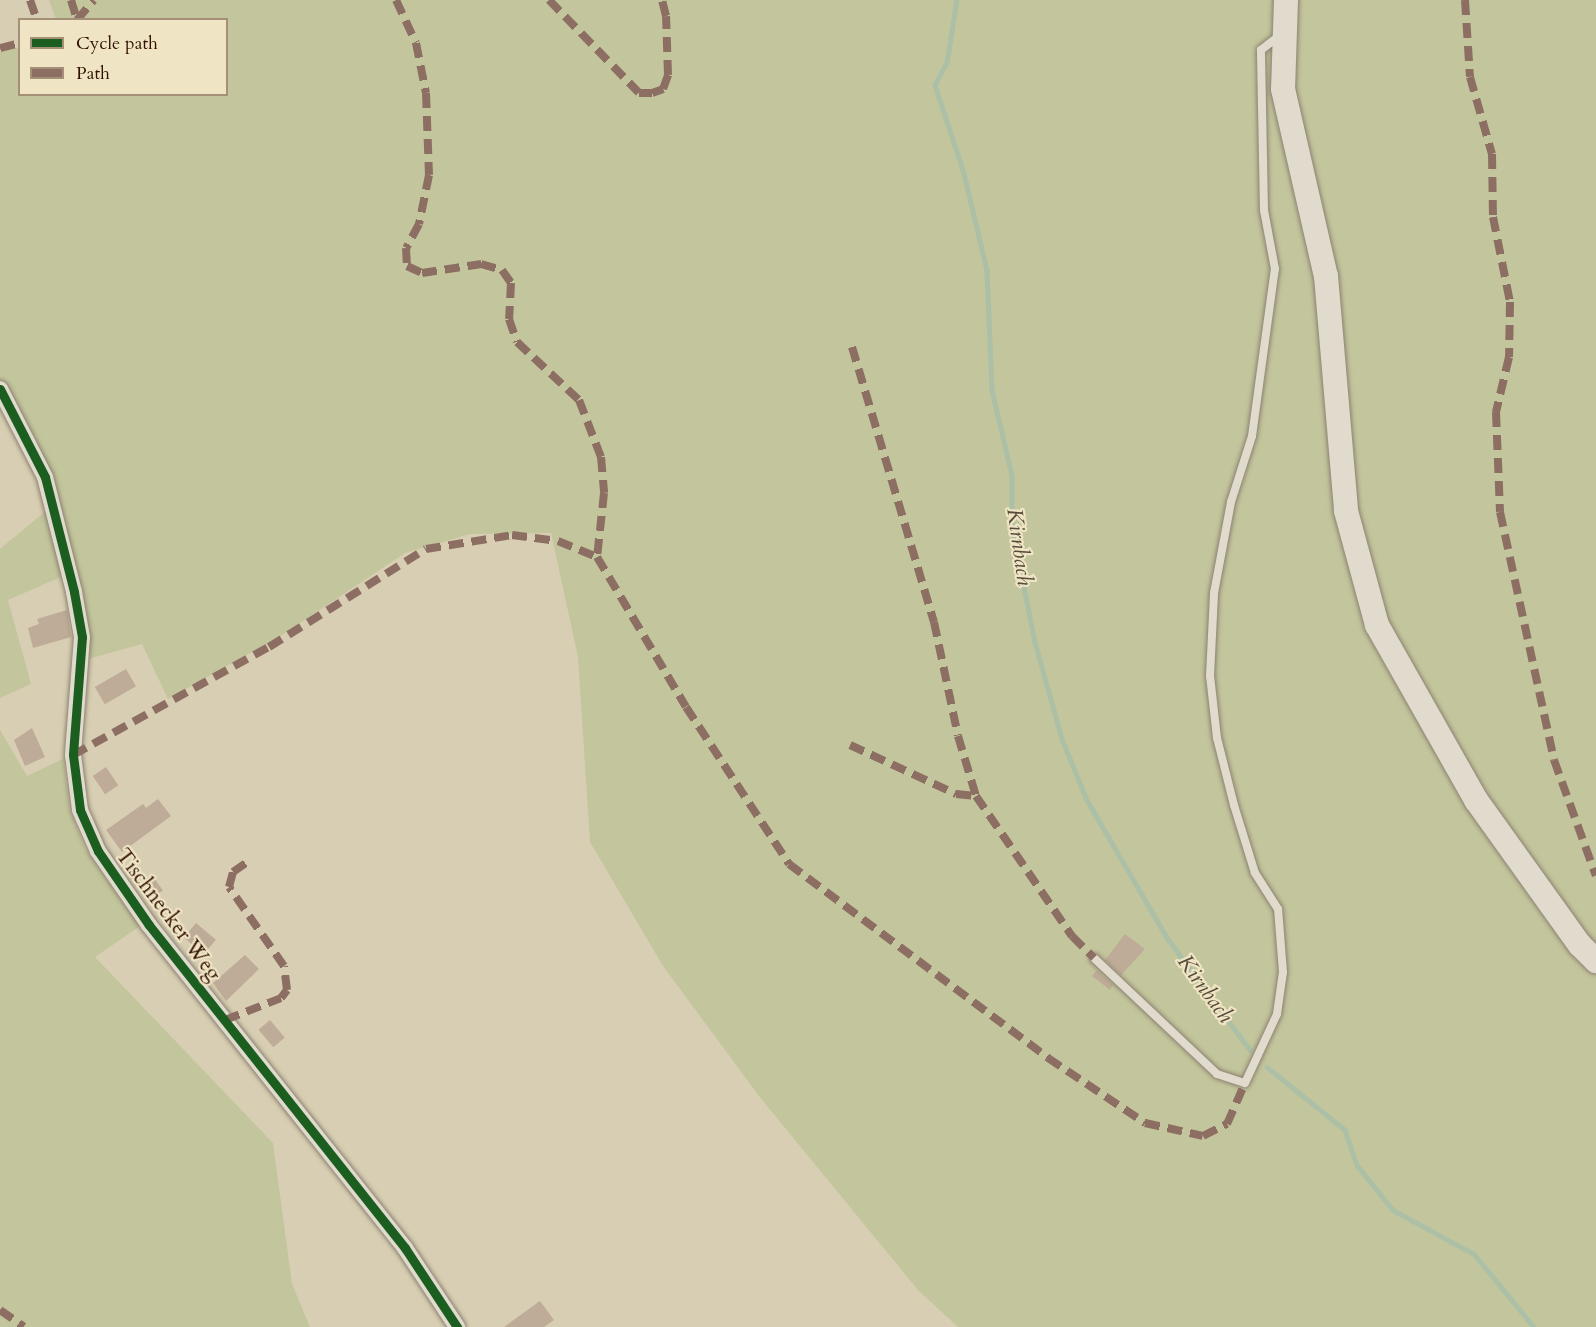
<!DOCTYPE html>
<style>
body{margin:0}
#map{position:relative;width:1596px;height:1327px;overflow:hidden;background:#d8ceb3;font-family:Cardo,serif}
div>[style]{position:absolute}
.green>*{inset:0;background:#c3c59c}
.stream>*{height:4.5px;margin:-2.25px;padding:0 2.25px;transform-origin:2.25px;border-radius:2.25px;background:#abc0a6}
.building>*{inset:0;background:#bfac98;transform-origin:0 0}
.roads{filter:drop-shadow(0 0 2px #8c8272) drop-shadow(0 0 2px #8c8272)}
.service>*{height:8px;margin:-4px;padding:0 4px;transform-origin:4px;border-radius:4px;background:#e0dbcd}
.minor>*{height:16px;margin:-8px;padding:0 8px;transform-origin:8px;border-radius:8px;background:#e0dbcd}
.secondary>*{height:24px;margin:-12px;padding:0 12px;transform-origin:12px;border-radius:12px;background:#e0dbcd}
.quiet>*{height:8px;margin-top:-4px;transform-origin:0;background:repeating-linear-gradient(90deg,#8d6e63 0 15px,transparent 0 23px)}
.cycleway>*{height:9px;margin:-4.5px;padding:0 4.5px;transform-origin:4.5px;border-radius:4.5px;background:#1b5e20}
span{translate:-50% -50%;white-space:nowrap;text-align:center;line-height:1.15;-webkit-text-stroke:4.5px #efe4c4;paint-order:stroke}
.street-label{font-size:21px;color:#321103}
.water-label{font-size:22px;color:#564c3a;font-style:italic}
.legend{position:absolute;left:18px;top:18px;width:210px;height:78px;box-sizing:border-box;background:#efe4c4;border:2px solid #a39077;margin:0;padding:8px 10px;list-style:none;font-size:18px;color:#321103}
.legend li{display:flex;align-items:center;gap:12px;height:30px}
.legend b{width:30px;border:2px solid #a39077}
</style>
<div id="map">
<div class="green">
<div style="clip-path:polygon(49px 0,1596px 0,1596px 1327px,958px 1327px,918px 1290px,759px 1096px,663px 966px,590px 842px,578px 657px,551px 533px,470px 534px,405px 553px,279px 637px,168px 699px,142px 644px,88px 659px,74px 572px,0 381px,0 52px,19px 47px,20px 94px,226px 94px,226px 20px,56px 19px)"></div>
<div style="clip-path:polygon(47px 510px,63px 576px,8px 600px,31px 684px,0 698px,0 549px)"></div>
<div style="clip-path:polygon(0 730px,27px 776px,63px 759px,70px 811px,85px 849px,140px 926px,95px 957px,273px 1143px,292px 1284px,310px 1327px,0 1327px)"></div>
</div>
<div class="stream">
<div style="left:957px;top:0;width:64px;rotate:99deg"></div>
<div style="left:947px;top:63px;width:25px;rotate:119deg"></div>
<div style="left:935px;top:85px;width:93px;rotate:71.8deg"></div>
<div style="left:964px;top:173px;width:100px;rotate:76.7deg"></div>
<div style="left:987px;top:270px;width:120px;rotate:87.6deg"></div>
<div style="left:992px;top:390px;width:87px;rotate:76.8deg"></div>
<div style="left:1012px;top:475px;width:52px;rotate:90deg"></div>
<div style="left:1012px;top:527px;width:117px;rotate:78.7deg"></div>
<div style="left:1035px;top:642px;width:101px;rotate:74.4deg"></div>
<div style="left:1062px;top:739px;width:66px;rotate:67.7deg"></div>
<div style="left:1087px;top:800px;width:161px;rotate:59.8deg"></div>
<div style="left:1168px;top:939px;width:138px;rotate:53.5deg"></div>
<div style="left:1267px;top:1067px;width:100px;rotate:38.9deg"></div>
<div style="left:1345px;top:1130px;width:37px;rotate:71deg"></div>
<div style="left:1357px;top:1165px;width:58px;rotate:51.3deg"></div>
<div style="left:1393px;top:1210px;width:92px;rotate:28.5deg"></div>
<div style="left:1474px;top:1254px;width:94px;rotate:50.6deg"></div>
</div>
<div class="building">
<div style="clip-path:polygon(67px 610px,71px 637px,33px 648px,28px 628px,39px 624px,37px 619px)"></div>
<div style="left:126px;top:669px;width:20px;height:36px;rotate:60deg"></div>
<div style="clip-path:polygon(32px 728px,45px 757px,25px 766px,14px 740px)"></div>
<div style="left:106px;top:767px;width:22px;height:16px;rotate:56deg"></div>
<div style="clip-path:polygon(158px 799px,171px 816px,122px 852px,106px 830px,143px 804px,146px 808px)"></div>
<div style="left:152px;top:875px;width:19px;height:17px;rotate:55deg"></div>
<div style="left:196px;top:923px;width:26px;height:19px;rotate:40deg"></div>
<div style="clip-path:polygon(1125px 934px,1145px 949px,1121px 975px,1105px 960px)"></div>
<div style="clip-path:polygon(245px 955px,259px 969px,226px 1001px,213px 983px)"></div>
<div style="clip-path:polygon(1097px 970px,1113px 985px,1110px 990px,1092px 976px)"></div>
<div style="left:270px;top:1020px;width:23px;height:15px;rotate:50deg"></div>
<div style="clip-path:polygon(540px 1301px,554px 1320px,544px 1327px,504px 1327px)"></div>
</div>
<div class="roads">
<div class="service">
<div style="left:1094px;top:958px;width:169px;rotate:43.3deg"></div>
<div style="left:1217px;top:1074px;width:29px;rotate:18deg"></div>
<div style="left:1245px;top:1083px;width:76px;rotate:-65.1deg"></div>
<div style="left:1277px;top:1014px;width:42px;rotate:-81.9deg"></div>
<div style="left:1283px;top:972px;width:63px;rotate:-94.5deg"></div>
<div style="left:1278px;top:909px;width:43px;rotate:-122.6deg"></div>
<div style="left:1255px;top:873px;width:71px;rotate:-107.2deg"></div>
<div style="left:1234px;top:805px;width:69px;rotate:-104.2deg"></div>
<div style="left:1217px;top:738px;width:62px;rotate:-96.4deg"></div>
<div style="left:1210px;top:676px;width:83px;rotate:-87.2deg"></div>
<div style="left:1214px;top:593px;width:93px;rotate:-79.4deg"></div>
<div style="left:1231px;top:502px;width:69px;rotate:-72.3deg"></div>
<div style="left:1252px;top:436px;width:169px;rotate:-82.2deg"></div>
<div style="left:1275px;top:269px;width:60px;rotate:-100.6deg"></div>
<div style="left:1264px;top:210px;width:160px;rotate:-91.1deg"></div>
<div style="left:1261px;top:50px;width:24px;rotate:-38deg"></div>
</div>
<div class="minor">
<div style="left:0;top:389px;width:99px;rotate:62.9deg"></div>
<div style="left:45px;top:477px;width:119px;rotate:75.8deg"></div>
<div style="left:74px;top:592px;width:46px;rotate:79.9deg"></div>
<div style="left:82px;top:637px;width:118px;rotate:94.4deg"></div>
<div style="left:73px;top:755px;width:55px;rotate:82.7deg"></div>
<div style="left:80px;top:810px;width:45px;rotate:66.3deg"></div>
<div style="left:98px;top:851px;width:90px;rotate:55.4deg"></div>
<div style="left:149px;top:925px;width:412px;rotate:51.6deg"></div>
<div style="left:405px;top:1248px;width:95px;rotate:56.6deg"></div>
</div>
<div class="secondary">
<div style="left:1286px;top:0;width:89px;rotate:91.9deg"></div>
<div style="left:1283px;top:89px;width:192px;rotate:77.1deg"></div>
<div style="left:1326px;top:276px;width:236px;rotate:85.1deg"></div>
<div style="left:1346px;top:511px;width:118px;rotate:74.8deg"></div>
<div style="left:1377px;top:625px;width:201px;rotate:60.5deg"></div>
<div style="left:1476px;top:800px;width:178px;rotate:54.4deg"></div>
<div style="left:1580px;top:945px;width:23px;rotate:45deg"></div>
</div>
</div>
<div class="quiet">
<div style="left:30px;top:0;width:21px;rotate:71deg"></div>
<div style="left:71px;top:0;width:21px;rotate:73deg"></div>
<div style="left:396px;top:0;width:47px;rotate:65.1deg"></div>
<div style="left:416px;top:43px;width:51px;rotate:78.7deg"></div>
<div style="left:426px;top:93px;width:82px;rotate:87.9deg"></div>
<div style="left:429px;top:175px;width:50px;rotate:101.5deg"></div>
<div style="left:419px;top:224px;width:27px;rotate:118deg"></div>
<div style="left:406px;top:248px;width:18px;rotate:87deg"></div>
<div style="left:407px;top:266px;width:17px;rotate:25deg"></div>
<div style="left:422px;top:273px;width:60px;rotate:-8.7deg"></div>
<div style="left:481px;top:264px;width:22px;rotate:16deg"></div>
<div style="left:502px;top:270px;width:16px;rotate:55deg"></div>
<div style="left:511px;top:283px;width:36px;rotate:93deg"></div>
<div style="left:509px;top:319px;width:24px;rotate:71deg"></div>
<div style="left:517px;top:342px;width:85px;rotate:43.1deg"></div>
<div style="left:579px;top:400px;width:61px;rotate:68.9deg"></div>
<div style="left:601px;top:457px;width:36px;rotate:85deg"></div>
<div style="left:604px;top:493px;width:64px;rotate:96.2deg"></div>
<div style="left:597px;top:557px;width:174px;rotate:59.3deg"></div>
<div style="left:686px;top:707px;width:188px;rotate:56.7deg"></div>
<div style="left:789px;top:864px;width:324px;rotate:36.8deg"></div>
<div style="left:1048px;top:1058px;width:117px;rotate:33.8deg"></div>
<div style="left:1145px;top:1123px;width:59px;rotate:12.6deg"></div>
<div style="left:1203px;top:1136px;width:27px;rotate:-27deg"></div>
<div style="left:1227px;top:1124px;width:45px;rotate:-66.3deg"></div>
<div style="left:549px;top:0;width:129px;rotate:45.9deg"></div>
<div style="left:639px;top:93px;width:13px"></div>
<div style="left:652px;top:93px;width:12px;rotate:-20deg"></div>
<div style="left:663px;top:89px;width:15px;rotate:-70deg"></div>
<div style="left:668px;top:75px;width:59px;rotate:-91.9deg"></div>
<div style="left:666px;top:16px;width:16px;rotate:-104deg"></div>
<div style="left:1465px;top:0;width:77px;rotate:86.3deg"></div>
<div style="left:1470px;top:77px;width:80px;rotate:74.1deg"></div>
<div style="left:1492px;top:154px;width:63px;rotate:89.1deg"></div>
<div style="left:1493px;top:217px;width:87px;rotate:78.7deg"></div>
<div style="left:1510px;top:302px;width:55px;rotate:91deg"></div>
<div style="left:1509px;top:357px;width:57px;rotate:103.3deg"></div>
<div style="left:1496px;top:412px;width:100px;rotate:87.7deg"></div>
<div style="left:1500px;top:512px;width:254px;rotate:77.7deg"></div>
<div style="left:1554px;top:760px;width:123px;rotate:70.1deg"></div>
<div style="left:77px;top:20px;width:26px;rotate:-50deg"></div>
<div style="left:0;top:48px;width:21px;rotate:-14deg"></div>
<div style="left:852px;top:347px;width:287px;rotate:73.4deg"></div>
<div style="left:934px;top:622px;width:116px;rotate:78.1deg"></div>
<div style="left:958px;top:736px;width:63px;rotate:73.3deg"></div>
<div style="left:976px;top:796px;width:170px;rotate:55.6deg"></div>
<div style="left:1072px;top:936px;width:31px;rotate:45deg"></div>
<div style="left:850px;top:745px;width:117px;rotate:24.8deg"></div>
<div style="left:956px;top:794px;width:20px;rotate:6deg"></div>
<div style="left:73px;top:755px;width:224px;rotate:-28.9deg"></div>
<div style="left:269px;top:647px;width:185px;rotate:-32deg"></div>
<div style="left:426px;top:549px;width:87px;rotate:-9.2deg"></div>
<div style="left:512px;top:535px;width:46px;rotate:7.4deg"></div>
<div style="left:558px;top:541px;width:42px;rotate:22.3deg"></div>
<div style="left:225px;top:1020px;width:60px;rotate:-21.4deg"></div>
<div style="left:281px;top:998px;width:10px;rotate:-53deg"></div>
<div style="left:287px;top:990px;width:24px;rotate:-97deg"></div>
<div style="left:284px;top:966px;width:96px;rotate:-124.8deg"></div>
<div style="left:229px;top:887px;width:16px;rotate:-75deg"></div>
<div style="left:233px;top:872px;width:21px;rotate:-35deg"></div>
<div style="left:0;top:1310px;width:29px;rotate:35deg"></div>
</div>
<div class="cycleway">
<div style="left:0;top:389px;width:99px;rotate:62.9deg"></div>
<div style="left:45px;top:477px;width:119px;rotate:75.8deg"></div>
<div style="left:74px;top:592px;width:46px;rotate:79.9deg"></div>
<div style="left:82px;top:637px;width:118px;rotate:94.4deg"></div>
<div style="left:73px;top:755px;width:55px;rotate:82.7deg"></div>
<div style="left:80px;top:810px;width:45px;rotate:66.3deg"></div>
<div style="left:98px;top:851px;width:90px;rotate:55.4deg"></div>
<div style="left:149px;top:925px;width:412px;rotate:51.6deg"></div>
<div style="left:405px;top:1248px;width:95px;rotate:56.6deg"></div>
</div>
<div class="street-label">
<span style="left:168px;top:915px;rotate:53deg">Tischnecker Weg</span>
</div>
<div class="water-label">
<span style="left:1019px;top:547px;rotate:82deg">Kirnbach</span>
<span style="left:1205px;top:989px;rotate:54deg">Kirnbach</span>
</div>
<ul class="legend">
<li><b style="height:8px;background:#1b5e20"></b>Cycle path</li>
<li><b style="height:8px;background:#8d6e63"></b>Path</li>
</ul>
</div>
